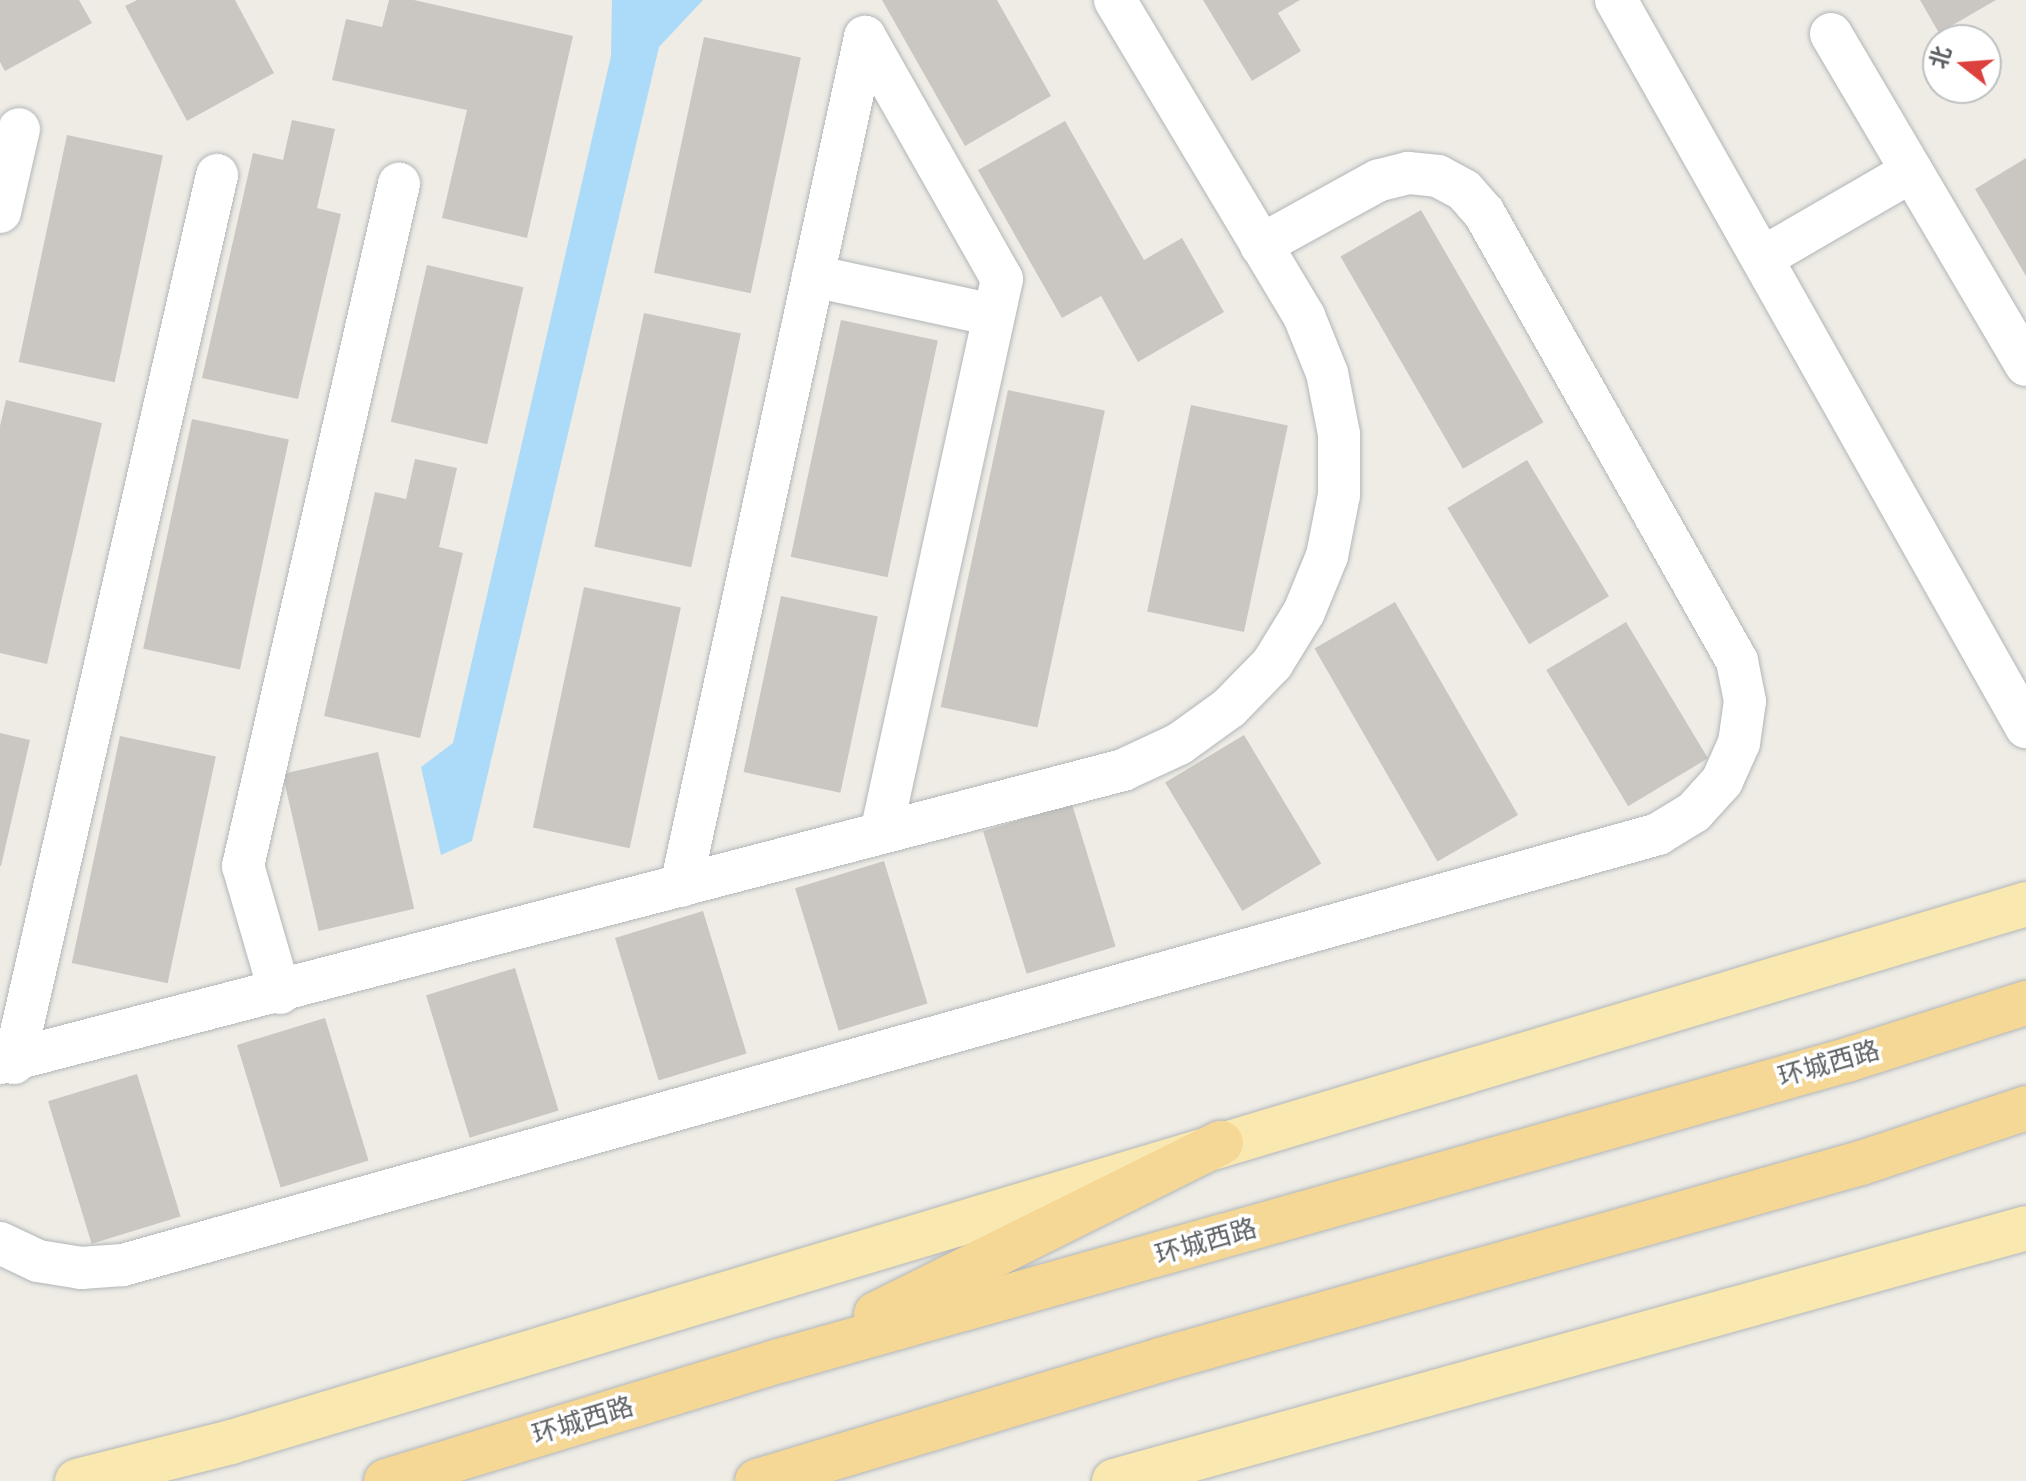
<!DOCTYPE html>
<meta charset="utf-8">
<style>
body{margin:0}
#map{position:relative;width:2026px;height:1481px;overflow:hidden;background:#eeece5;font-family:"Work Sans","Noto Sans SC",sans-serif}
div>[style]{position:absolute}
.water>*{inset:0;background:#abdbf8}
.building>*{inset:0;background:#cac7c2;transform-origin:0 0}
.roads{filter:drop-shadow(0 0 2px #b2b6b9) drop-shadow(0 0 2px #b2b6b9)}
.minor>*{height:42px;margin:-21px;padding:0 21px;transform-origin:21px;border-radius:21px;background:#fff}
.major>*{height:44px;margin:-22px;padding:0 22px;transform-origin:22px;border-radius:22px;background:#f9e9b0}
.highway>*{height:44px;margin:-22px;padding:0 22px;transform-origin:22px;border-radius:22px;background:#f5d796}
span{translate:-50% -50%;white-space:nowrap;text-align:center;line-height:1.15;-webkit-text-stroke:7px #fff;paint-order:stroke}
.street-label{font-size:26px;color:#5d6164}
.north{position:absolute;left:1922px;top:24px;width:80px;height:80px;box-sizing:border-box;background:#fff;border:2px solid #bec0c1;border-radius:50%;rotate:287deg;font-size:22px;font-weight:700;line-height:32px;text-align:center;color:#5d6164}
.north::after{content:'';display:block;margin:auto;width:28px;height:36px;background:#dc413e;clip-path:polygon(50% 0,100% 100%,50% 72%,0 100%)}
</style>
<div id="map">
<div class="water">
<div style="clip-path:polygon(612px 0,703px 0,659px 47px,472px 841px,441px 855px,421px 767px,453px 743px,611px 56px)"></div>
</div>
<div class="building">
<div style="clip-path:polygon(0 0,79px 0,92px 23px,5px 71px,0 62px)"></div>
<div style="clip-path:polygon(137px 0,235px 0,274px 73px,187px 121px,125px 6px)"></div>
<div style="clip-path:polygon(389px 0,414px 0,573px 36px,527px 238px,442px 218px,467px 110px,332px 80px,346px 19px,382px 27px)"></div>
<div style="clip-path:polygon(882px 0,997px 0,1051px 96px,965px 146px)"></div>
<div style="clip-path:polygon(1203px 0,1300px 0,1278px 13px,1301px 51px,1252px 81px)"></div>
<div style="clip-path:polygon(1920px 0,1996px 0,1939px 33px)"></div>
<div style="left:704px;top:37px;width:99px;height:241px;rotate:12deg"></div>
<div style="clip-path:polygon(292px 120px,335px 129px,317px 208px,341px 214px,298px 399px,202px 378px,253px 153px,283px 160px)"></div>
<div style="clip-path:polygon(1065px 121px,1144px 260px,1182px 238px,1224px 312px,1138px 362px,1101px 296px,1062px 318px,978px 170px)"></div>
<div style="left:67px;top:135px;width:98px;height:232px;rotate:12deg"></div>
<div style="clip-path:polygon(2026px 158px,2026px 276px,1975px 189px)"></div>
<div style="left:1421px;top:210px;width:245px;height:93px;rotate:60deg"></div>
<div style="left:427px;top:265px;width:99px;height:161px;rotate:13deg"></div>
<div style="left:644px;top:313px;width:99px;height:239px;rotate:12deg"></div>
<div style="left:841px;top:320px;width:99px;height:242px;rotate:12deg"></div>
<div style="left:1008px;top:390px;width:99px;height:324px;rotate:12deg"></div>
<div style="clip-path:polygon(6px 400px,102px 423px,47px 664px,0 653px,0 426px)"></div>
<div style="left:1191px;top:405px;width:99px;height:211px;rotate:12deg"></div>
<div style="left:192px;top:419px;width:99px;height:235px;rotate:12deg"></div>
<div style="clip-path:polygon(415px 459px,457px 468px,439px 547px,463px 553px,420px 738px,324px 716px,375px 492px,406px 499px)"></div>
<div style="left:1527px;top:460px;width:159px;height:93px;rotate:59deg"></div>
<div style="left:584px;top:587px;width:99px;height:246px;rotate:12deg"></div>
<div style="left:781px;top:596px;width:99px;height:180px;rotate:12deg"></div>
<div style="left:1395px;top:602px;width:246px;height:93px;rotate:60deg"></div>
<div style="left:1626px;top:622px;width:159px;height:93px;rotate:59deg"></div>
<div style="clip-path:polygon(0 733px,30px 740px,1px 866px,0 866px)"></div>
<div style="left:1244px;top:735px;width:150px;height:92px;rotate:59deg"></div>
<div style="left:120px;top:736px;width:98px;height:232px;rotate:12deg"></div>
<div style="left:378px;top:752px;width:161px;height:98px;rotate:77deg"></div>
<div style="left:1072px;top:804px;width:149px;height:93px;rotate:73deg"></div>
<div style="left:884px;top:861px;width:149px;height:93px;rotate:73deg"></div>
<div style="left:703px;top:911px;width:149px;height:92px;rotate:73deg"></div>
<div style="left:515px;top:968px;width:149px;height:93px;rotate:73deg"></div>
<div style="left:325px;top:1018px;width:149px;height:92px;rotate:73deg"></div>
<div style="left:137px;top:1074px;width:149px;height:93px;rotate:73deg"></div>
</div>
<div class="roads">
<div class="minor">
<div style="left:1616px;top:0;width:835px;rotate:60.58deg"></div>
<div style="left:1831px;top:34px;width:384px;rotate:59.5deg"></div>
<div style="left:0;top:212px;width:85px;rotate:-77.1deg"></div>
<div style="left:1762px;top:258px;width:173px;rotate:-30.1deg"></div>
<div style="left:813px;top:276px;width:185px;rotate:12.2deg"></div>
<div style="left:681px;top:886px;width:869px;rotate:-77.77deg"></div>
<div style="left:865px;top:37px;width:278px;rotate:60.5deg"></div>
<div style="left:1002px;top:279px;width:567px;rotate:102.32deg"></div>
<div style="left:280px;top:993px;width:132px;rotate:-106.2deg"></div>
<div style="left:243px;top:866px;width:700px;rotate:-77.12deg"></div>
<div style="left:0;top:1063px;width:1161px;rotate:-14.62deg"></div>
<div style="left:1123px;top:770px;width:62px;rotate:-24.9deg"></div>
<div style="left:1179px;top:744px;width:62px;rotate:-35.8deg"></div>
<div style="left:1229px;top:708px;width:62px;rotate:-45.7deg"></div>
<div style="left:1272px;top:664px;width:61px;rotate:-58.4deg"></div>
<div style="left:1304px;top:612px;width:61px;rotate:-67.7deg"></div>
<div style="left:1327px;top:556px;width:62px;rotate:-78.9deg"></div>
<div style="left:1339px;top:495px;width:61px;rotate:-90deg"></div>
<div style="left:1339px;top:434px;width:62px;rotate:-101.1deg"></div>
<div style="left:1327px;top:373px;width:61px;rotate:-112deg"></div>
<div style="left:1304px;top:316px;width:368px;rotate:-120.9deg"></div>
<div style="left:14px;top:1063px;width:911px;rotate:-77.12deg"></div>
<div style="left:0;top:1243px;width:42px;rotate:25.3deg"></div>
<div style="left:38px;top:1261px;width:44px;rotate:9.2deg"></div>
<div style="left:81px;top:1268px;width:42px;rotate:-4.1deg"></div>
<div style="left:123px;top:1265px;width:1594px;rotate:-15.68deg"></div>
<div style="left:1658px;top:834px;width:42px;rotate:-31.4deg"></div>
<div style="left:1694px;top:812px;width:42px;rotate:-47.9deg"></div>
<div style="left:1722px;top:781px;width:42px;rotate:-65.9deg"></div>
<div style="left:1739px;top:743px;width:42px;rotate:-81.9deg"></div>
<div style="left:1745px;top:701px;width:41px;rotate:-101.3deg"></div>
<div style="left:1737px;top:661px;width:515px;rotate:-119.45deg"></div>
<div style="left:1484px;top:213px;width:30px;rotate:-131deg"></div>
<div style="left:1464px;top:190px;width:30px;rotate:-152deg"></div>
<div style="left:1438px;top:176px;width:30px;rotate:-174deg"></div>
<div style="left:1408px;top:173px;width:30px;rotate:166deg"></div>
<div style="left:1379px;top:180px;width:135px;rotate:151.2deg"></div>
</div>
<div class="major">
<div style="left:77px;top:1481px;width:159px;rotate:-14.2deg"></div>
<div style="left:231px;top:1442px;width:1874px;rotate:-16.68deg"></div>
<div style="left:1114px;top:1481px;width:946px;rotate:-15.5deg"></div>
</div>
<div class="highway">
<div style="left:876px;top:1314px;width:385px;rotate:-26.4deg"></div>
<div style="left:386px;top:1481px;width:411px;rotate:-17deg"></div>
<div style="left:779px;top:1361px;width:1110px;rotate:-15.74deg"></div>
<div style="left:1847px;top:1060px;width:188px;rotate:-17.7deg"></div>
<div style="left:757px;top:1481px;width:421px;rotate:-16.7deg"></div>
<div style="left:1160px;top:1360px;width:728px;rotate:-15.7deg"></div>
<div style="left:1861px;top:1163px;width:174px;rotate:-18.4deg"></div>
</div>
</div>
<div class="street-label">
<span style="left:1829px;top:1064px;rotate:-16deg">环城西路</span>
<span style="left:1206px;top:1242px;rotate:-16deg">环城西路</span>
<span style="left:583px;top:1421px;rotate:-17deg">环城西路</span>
</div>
<div class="north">北</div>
</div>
